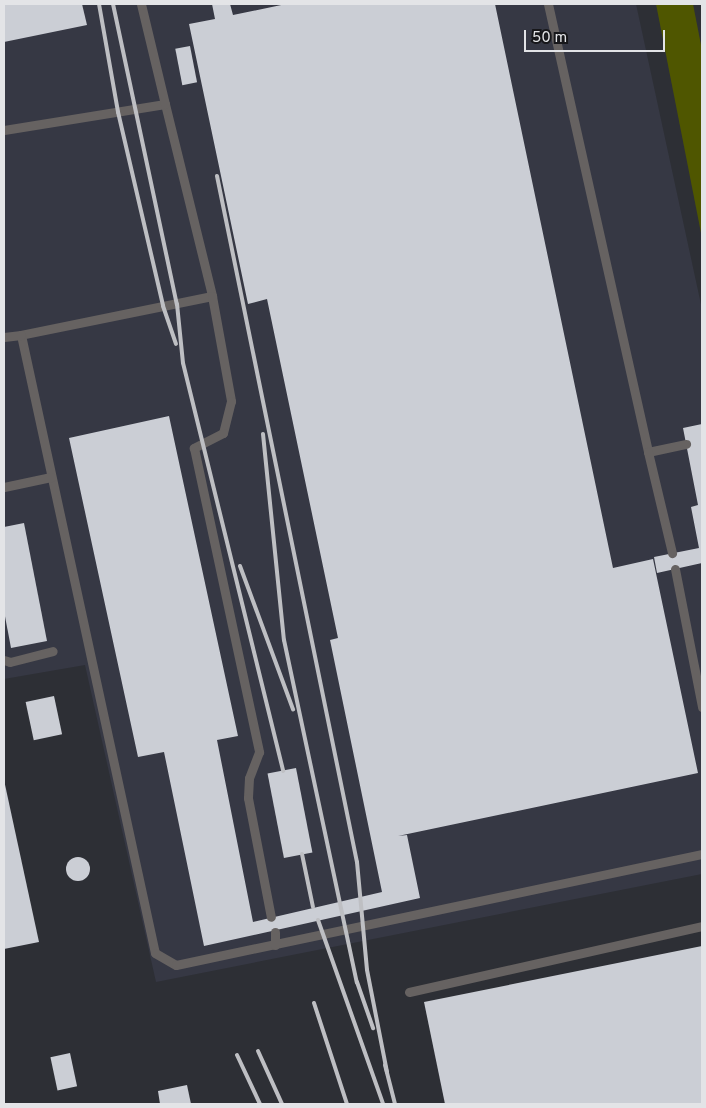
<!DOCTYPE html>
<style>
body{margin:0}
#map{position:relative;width:706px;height:1108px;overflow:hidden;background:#2d2f35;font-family:Overpass,sans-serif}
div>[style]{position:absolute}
.built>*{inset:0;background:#363844}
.green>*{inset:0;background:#4f5600}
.building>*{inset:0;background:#cbced5;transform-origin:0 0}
.round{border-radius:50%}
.service>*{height:9px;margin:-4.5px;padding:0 4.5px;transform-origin:4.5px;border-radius:4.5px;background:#666261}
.rail>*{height:4px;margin:-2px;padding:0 2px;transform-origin:2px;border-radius:2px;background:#bebfc3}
span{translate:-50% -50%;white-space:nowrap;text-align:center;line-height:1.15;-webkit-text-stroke:5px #17171a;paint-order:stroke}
.frame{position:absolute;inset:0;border:5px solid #e3e4e7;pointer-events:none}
.scale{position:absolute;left:524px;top:30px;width:141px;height:22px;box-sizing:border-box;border:2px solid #e3e4e7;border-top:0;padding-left:6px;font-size:15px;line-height:18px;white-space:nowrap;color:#e3e4e7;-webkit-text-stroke:4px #17171a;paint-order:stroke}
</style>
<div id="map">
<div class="built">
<div style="clip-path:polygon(4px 4px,636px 4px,702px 309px,702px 874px,156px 982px,85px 665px,4px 679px)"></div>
</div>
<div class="green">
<div style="clip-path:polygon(656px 4px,693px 4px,702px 50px,702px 238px)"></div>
</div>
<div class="building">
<div style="clip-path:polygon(4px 4px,82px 4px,87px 25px,4px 42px)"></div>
<div style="clip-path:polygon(212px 4px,230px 4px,233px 15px,286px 4px,495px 4px,613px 568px,653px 559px,698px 773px,398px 836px,407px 835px,420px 898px,204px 946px,164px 752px,138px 757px,69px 438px,169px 416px,238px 736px,217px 740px,253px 922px,382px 892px,330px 640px,338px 638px,267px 299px,248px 304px,189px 24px,215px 19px)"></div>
<div style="left:190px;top:46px;width:37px;height:15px;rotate:79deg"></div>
<div style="clip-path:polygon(702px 424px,702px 563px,657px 573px,654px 557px,699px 548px,691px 507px,698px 505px,683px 428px)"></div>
<div style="clip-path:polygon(24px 523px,47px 641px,11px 648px,4px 611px,4px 527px)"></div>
<div style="left:54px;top:696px;width:39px;height:29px;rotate:78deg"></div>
<div style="left:296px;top:768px;width:86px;height:29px;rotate:79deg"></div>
<div style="clip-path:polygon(4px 780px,39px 942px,4px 949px)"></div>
<div class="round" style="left:66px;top:857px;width:24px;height:24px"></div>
<div style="clip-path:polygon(702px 946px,702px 1104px,445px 1104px,424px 1002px)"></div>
<div style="left:70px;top:1053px;width:34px;height:20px;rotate:78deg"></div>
<div style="clip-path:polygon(187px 1085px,191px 1104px,160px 1104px,158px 1091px)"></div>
</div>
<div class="service">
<div style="left:548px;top:4px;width:459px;rotate:77.4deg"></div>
<div style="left:648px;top:452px;width:39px;rotate:-12deg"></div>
<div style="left:165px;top:104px;width:198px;rotate:76.2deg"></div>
<div style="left:212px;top:296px;width:195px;rotate:168.5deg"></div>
<div style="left:21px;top:335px;width:632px;rotate:77.77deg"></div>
<div style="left:155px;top:953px;width:24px;rotate:30deg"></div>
<div style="left:176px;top:965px;width:538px;rotate:-11.92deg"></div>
<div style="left:4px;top:130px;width:163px;rotate:-9.2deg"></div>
<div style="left:165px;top:104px;width:103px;rotate:-103.5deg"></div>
<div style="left:212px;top:296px;width:107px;rotate:79.7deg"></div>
<div style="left:231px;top:401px;width:33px;rotate:104deg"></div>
<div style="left:223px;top:433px;width:33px;rotate:153deg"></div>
<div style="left:194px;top:448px;width:311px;rotate:77.9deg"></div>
<div style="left:259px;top:752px;width:28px;rotate:111deg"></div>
<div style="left:249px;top:778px;width:20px;rotate:93deg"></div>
<div style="left:248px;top:798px;width:121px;rotate:79.1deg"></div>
<div style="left:4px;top:337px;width:17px;rotate:-7deg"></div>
<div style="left:648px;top:452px;width:104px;rotate:76.6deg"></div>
<div style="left:4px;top:487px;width:48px;rotate:-12deg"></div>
<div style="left:675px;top:569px;width:141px;rotate:78.9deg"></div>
<div style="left:4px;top:660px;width:6px;rotate:18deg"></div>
<div style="left:10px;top:662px;width:44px;rotate:-14.3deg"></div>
<div style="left:275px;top:932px;width:13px;rotate:90deg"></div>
<div style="left:409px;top:992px;width:300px;rotate:-12.7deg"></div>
</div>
<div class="rail">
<div style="left:99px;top:4px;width:110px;rotate:80deg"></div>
<div style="left:118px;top:112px;width:199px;rotate:76.9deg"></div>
<div style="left:163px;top:306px;width:40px;rotate:71.1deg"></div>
<div style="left:113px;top:4px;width:307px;rotate:78deg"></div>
<div style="left:177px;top:304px;width:59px;rotate:84.2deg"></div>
<div style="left:183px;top:363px;width:420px;rotate:76.2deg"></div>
<div style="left:217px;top:176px;width:700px;rotate:78.47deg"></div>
<div style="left:357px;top:862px;width:108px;rotate:84.7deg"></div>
<div style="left:367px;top:970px;width:104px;rotate:78.9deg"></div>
<div style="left:263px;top:434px;width:207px;rotate:84.2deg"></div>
<div style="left:284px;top:640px;width:350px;rotate:78deg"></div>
<div style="left:357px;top:982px;width:49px;rotate:70.8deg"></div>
<div style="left:240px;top:566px;width:153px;rotate:69.7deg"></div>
<div style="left:302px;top:854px;width:54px;rotate:78.3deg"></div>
<div style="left:318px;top:920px;width:195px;rotate:70.5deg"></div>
<div style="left:314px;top:1003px;width:106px;rotate:71.9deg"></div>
<div style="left:258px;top:1051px;width:58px;rotate:65.6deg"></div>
<div style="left:237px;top:1055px;width:54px;rotate:64.9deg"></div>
<div style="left:385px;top:1065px;width:40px;rotate:75.6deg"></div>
</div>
<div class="frame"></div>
<div class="scale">50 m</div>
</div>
